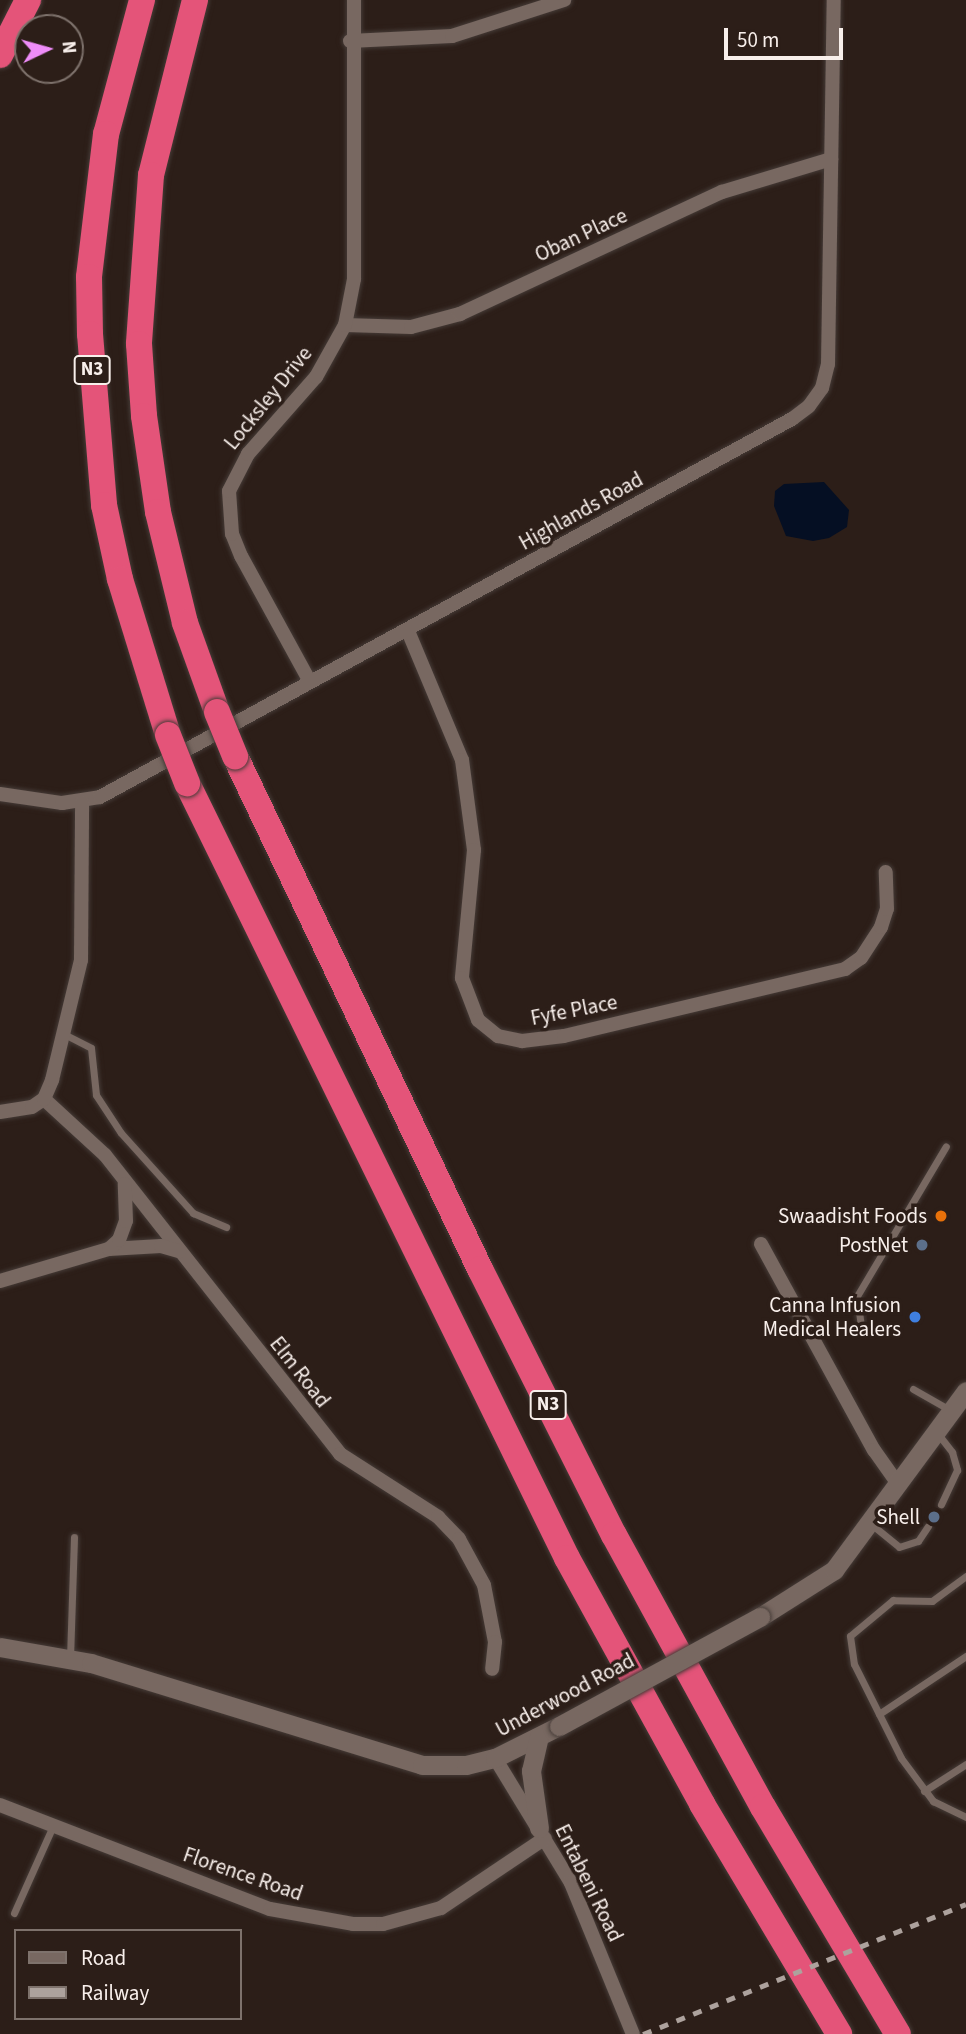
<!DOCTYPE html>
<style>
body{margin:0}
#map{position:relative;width:966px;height:2034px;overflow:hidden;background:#2c1e18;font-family:"Source Sans 3",sans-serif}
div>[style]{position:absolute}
.water>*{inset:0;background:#050f23}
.roads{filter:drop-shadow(0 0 2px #453b37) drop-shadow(0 0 2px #453b37)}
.service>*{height:7px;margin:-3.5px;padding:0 3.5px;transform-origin:3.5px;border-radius:3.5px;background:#786861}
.minor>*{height:14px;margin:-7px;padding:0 7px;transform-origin:7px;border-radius:7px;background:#786861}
.secondary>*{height:19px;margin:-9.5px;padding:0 9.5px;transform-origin:9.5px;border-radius:9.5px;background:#786861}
.motorway>*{height:26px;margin:-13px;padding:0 13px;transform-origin:13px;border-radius:13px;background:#e45479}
.rail>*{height:4.5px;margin-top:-2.25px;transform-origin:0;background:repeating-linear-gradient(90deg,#ada29d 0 9px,transparent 0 18px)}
.bridges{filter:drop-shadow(0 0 2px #453b37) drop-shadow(0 0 2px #453b37)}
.secondary-bridge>*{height:19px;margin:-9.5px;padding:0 9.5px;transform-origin:9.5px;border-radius:9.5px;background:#786861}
.motorway-bridge>*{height:26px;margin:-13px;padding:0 13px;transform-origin:13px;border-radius:13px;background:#e45479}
.dots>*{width:19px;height:19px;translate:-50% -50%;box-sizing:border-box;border:4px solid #2c1e18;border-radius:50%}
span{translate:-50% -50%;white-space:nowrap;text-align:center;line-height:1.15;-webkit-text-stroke:7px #2c1e18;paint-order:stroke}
.shield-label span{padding:2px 5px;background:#2c1e18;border:2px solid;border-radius:5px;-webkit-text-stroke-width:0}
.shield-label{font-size:19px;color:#f8efeb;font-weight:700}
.street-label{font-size:21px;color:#f8efeb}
.poi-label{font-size:21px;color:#f8efeb}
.right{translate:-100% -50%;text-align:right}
.legend{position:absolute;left:14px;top:1929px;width:228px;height:91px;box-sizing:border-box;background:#2c1e18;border:2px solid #7e726c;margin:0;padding:9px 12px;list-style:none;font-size:21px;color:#f8efeb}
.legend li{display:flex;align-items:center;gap:14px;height:35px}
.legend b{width:35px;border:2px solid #7e726c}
.north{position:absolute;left:14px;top:14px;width:70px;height:70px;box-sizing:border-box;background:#2c1e18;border:2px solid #7e726c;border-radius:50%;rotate:85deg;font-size:19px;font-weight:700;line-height:28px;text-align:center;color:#f8efeb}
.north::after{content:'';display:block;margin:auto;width:24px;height:32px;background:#ee8cf8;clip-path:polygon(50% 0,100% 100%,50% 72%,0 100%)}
.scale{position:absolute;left:724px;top:28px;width:119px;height:32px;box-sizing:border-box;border:4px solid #f8efeb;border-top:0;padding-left:9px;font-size:21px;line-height:24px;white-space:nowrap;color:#f8efeb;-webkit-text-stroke:5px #2c1e18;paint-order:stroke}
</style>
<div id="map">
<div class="water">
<div style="clip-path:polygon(824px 482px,849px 510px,847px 527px,829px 538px,813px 541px,786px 536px,774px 506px,775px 491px,784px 484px)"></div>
</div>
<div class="roads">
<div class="service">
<div style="left:64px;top:1034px;width:30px;rotate:27deg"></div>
<div style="left:91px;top:1048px;width:47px;rotate:83.9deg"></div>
<div style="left:96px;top:1095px;width:45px;rotate:56.7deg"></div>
<div style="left:121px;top:1133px;width:108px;rotate:48deg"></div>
<div style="left:193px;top:1213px;width:36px;rotate:23deg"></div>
<div style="left:861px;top:1326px;width:30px;rotate:-98deg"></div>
<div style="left:857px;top:1296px;width:174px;rotate:-59.3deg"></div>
<div style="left:913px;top:1389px;width:43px;rotate:29.6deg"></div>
<div style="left:938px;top:1434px;width:23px;rotate:52deg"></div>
<div style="left:952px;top:1452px;width:19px;rotate:74deg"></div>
<div style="left:957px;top:1470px;width:38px;rotate:115deg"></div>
<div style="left:871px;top:1524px;width:36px;rotate:39deg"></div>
<div style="left:899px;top:1547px;width:20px;rotate:-18deg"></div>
<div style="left:918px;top:1541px;width:18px;rotate:-56deg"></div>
<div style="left:966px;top:1576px;width:42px;rotate:143.7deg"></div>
<div style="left:932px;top:1601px;width:39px;rotate:-179deg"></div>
<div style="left:893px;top:1600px;width:56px;rotate:140.1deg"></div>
<div style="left:850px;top:1636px;width:28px;rotate:82deg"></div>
<div style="left:854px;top:1664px;width:105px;rotate:63.4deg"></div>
<div style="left:901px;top:1758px;width:54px;rotate:53.3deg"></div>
<div style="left:933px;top:1801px;width:37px;rotate:26deg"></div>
<div style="left:70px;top:1658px;width:121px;rotate:-88.1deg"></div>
<div style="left:879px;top:1714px;width:105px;rotate:-33.7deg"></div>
<div style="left:924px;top:1791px;width:50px;rotate:-32.7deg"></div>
<div style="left:14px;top:1913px;width:95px;rotate:-65.9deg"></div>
</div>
<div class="minor">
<div style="left:350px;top:41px;width:102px;rotate:-2.8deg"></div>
<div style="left:452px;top:36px;width:118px;rotate:-17.8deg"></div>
<div style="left:345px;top:325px;width:66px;rotate:1.7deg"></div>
<div style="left:411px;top:327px;width:51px;rotate:-14.9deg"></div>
<div style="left:460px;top:314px;width:289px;rotate:-25deg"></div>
<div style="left:722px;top:192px;width:114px;rotate:-16.8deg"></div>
<div style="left:408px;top:631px;width:140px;rotate:67.3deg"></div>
<div style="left:462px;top:760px;width:91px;rotate:82.4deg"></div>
<div style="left:474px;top:850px;width:129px;rotate:95.4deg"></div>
<div style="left:462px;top:978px;width:45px;rotate:69.1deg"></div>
<div style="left:478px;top:1020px;width:26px;rotate:39deg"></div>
<div style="left:498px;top:1036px;width:25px;rotate:12deg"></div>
<div style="left:522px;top:1041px;width:42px;rotate:-6.8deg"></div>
<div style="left:564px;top:1036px;width:289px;rotate:-13.4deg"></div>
<div style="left:845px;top:969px;width:19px;rotate:-35deg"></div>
<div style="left:861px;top:958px;width:37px;rotate:-57deg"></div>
<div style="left:881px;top:927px;width:19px;rotate:-72deg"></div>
<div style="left:887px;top:909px;width:37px;rotate:-92deg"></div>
<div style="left:309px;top:680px;width:141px;rotate:-118.7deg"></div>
<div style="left:241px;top:556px;width:24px;rotate:-112deg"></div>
<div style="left:232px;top:534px;width:43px;rotate:-94deg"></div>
<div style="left:229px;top:491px;width:42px;rotate:-62.8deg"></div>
<div style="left:248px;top:454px;width:103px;rotate:-48.6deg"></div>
<div style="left:316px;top:377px;width:60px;rotate:-60.9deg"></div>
<div style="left:345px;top:325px;width:47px;rotate:-78.9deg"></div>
<div style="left:354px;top:279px;width:279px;rotate:-90deg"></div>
<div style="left:0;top:794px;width:63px;rotate:8.3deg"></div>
<div style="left:62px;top:803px;width:38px;rotate:-9deg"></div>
<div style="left:100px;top:797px;width:789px;rotate:-28.65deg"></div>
<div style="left:792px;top:419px;width:21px;rotate:-37deg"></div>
<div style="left:809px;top:406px;width:22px;rotate:-54deg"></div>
<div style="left:822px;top:388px;width:25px;rotate:-76deg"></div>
<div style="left:828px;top:364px;width:364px;rotate:-89.1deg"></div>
<div style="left:44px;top:1099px;width:83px;rotate:42.6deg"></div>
<div style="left:105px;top:1155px;width:380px;rotate:51.8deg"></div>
<div style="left:340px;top:1454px;width:117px;rotate:32.7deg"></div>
<div style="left:438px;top:1517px;width:30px;rotate:46deg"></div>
<div style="left:459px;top:1539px;width:52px;rotate:61.5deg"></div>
<div style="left:484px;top:1585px;width:58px;rotate:79.1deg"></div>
<div style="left:495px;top:1642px;width:27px;rotate:96deg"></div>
<div style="left:0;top:1112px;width:32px;rotate:-9deg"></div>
<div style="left:32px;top:1107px;width:14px;rotate:-34deg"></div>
<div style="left:44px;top:1099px;width:21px;rotate:-67deg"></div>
<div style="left:52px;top:1080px;width:123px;rotate:-76.4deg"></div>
<div style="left:81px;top:960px;width:158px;rotate:-89.6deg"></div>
<div style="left:761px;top:1244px;width:235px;rotate:61.3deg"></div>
<div style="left:874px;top:1450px;width:42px;rotate:54.8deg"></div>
<div style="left:109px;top:1249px;width:52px;rotate:-3.3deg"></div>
<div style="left:161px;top:1246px;width:19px;rotate:16deg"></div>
<div style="left:0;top:1281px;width:114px;rotate:-16.4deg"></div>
<div style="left:109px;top:1249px;width:13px;rotate:-42deg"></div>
<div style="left:119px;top:1240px;width:20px;rotate:-70deg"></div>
<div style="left:126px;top:1221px;width:37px;rotate:-92deg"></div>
<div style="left:495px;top:1758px;width:146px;rotate:58.7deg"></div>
<div style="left:571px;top:1883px;width:163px;rotate:67.7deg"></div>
<div style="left:0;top:1805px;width:289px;rotate:21.1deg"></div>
<div style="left:270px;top:1909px;width:84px;rotate:10.2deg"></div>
<div style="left:353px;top:1924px;width:30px"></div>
<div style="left:383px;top:1924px;width:60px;rotate:-15.4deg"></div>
<div style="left:441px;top:1908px;width:125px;rotate:-33.9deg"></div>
</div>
<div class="secondary">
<div style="left:760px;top:1617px;width:88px;rotate:-32.4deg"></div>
<div style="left:834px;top:1570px;width:222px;rotate:-53.6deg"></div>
<div style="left:0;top:1647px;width:92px;rotate:10deg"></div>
<div style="left:91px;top:1663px;width:346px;rotate:17.1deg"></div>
<div style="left:422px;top:1765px;width:44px"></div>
<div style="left:466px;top:1765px;width:30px;rotate:-14deg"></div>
<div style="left:495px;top:1758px;width:72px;rotate:-26.6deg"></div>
<div style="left:539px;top:1828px;width:58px;rotate:-98deg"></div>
<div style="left:531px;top:1771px;width:35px;rotate:-77deg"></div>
</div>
<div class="motorway">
<div style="left:142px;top:0;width:139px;rotate:105deg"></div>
<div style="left:106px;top:134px;width:144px;rotate:96.8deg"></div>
<div style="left:89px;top:277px;width:57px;rotate:89deg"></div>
<div style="left:90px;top:334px;width:172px;rotate:85.3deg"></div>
<div style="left:104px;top:505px;width:76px;rotate:77.8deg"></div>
<div style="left:120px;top:579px;width:163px;rotate:72.9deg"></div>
<div style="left:195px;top:0;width:180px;rotate:104.1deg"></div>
<div style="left:151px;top:175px;width:169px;rotate:94.1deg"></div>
<div style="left:139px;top:344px;width:72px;rotate:86deg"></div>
<div style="left:144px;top:416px;width:97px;rotate:81.7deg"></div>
<div style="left:158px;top:512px;width:114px;rotate:76.3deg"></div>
<div style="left:185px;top:623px;width:95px;rotate:70.2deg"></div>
<div style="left:0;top:55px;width:62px;rotate:-63deg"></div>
<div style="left:235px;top:756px;width:569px;rotate:64.47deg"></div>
<div style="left:480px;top:1269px;width:298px;rotate:63.3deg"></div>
<div style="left:614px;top:1535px;width:310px;rotate:61.3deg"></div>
<div style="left:763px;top:1807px;width:264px;rotate:59.3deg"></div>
<div style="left:187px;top:783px;width:863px;rotate:63.88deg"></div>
<div style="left:567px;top:1558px;width:281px;rotate:61.2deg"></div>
<div style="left:702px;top:1804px;width:268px;rotate:59.2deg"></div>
</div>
</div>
<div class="rail">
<div style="left:643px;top:2034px;width:348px;rotate:-21.9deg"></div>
</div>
<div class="bridges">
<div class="secondary-bridge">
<div style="left:559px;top:1726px;width:229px;rotate:-28.5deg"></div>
</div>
<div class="motorway-bridge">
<div style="left:217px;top:712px;width:48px;rotate:67.8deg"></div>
<div style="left:168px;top:735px;width:52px;rotate:68.4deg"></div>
</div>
</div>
<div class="dots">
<div style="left:941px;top:1216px;background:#e8710a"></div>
<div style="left:922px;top:1245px;background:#5c6f8a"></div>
<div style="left:915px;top:1317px;background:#3f7fe0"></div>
<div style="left:934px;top:1517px;background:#5c6f8a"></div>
</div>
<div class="shield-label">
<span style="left:92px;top:370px">N3</span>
<span style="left:548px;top:1405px">N3</span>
</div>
<div class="street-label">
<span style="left:581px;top:235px;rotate:-25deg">Oban Place</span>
<span style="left:268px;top:398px;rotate:-51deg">Locksley Drive</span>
<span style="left:581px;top:511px;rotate:-29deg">Highlands Road</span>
<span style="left:574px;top:1010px;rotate:-11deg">Fyfe Place</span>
<span style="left:300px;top:1372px;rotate:52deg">Elm Road</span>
<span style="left:565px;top:1695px;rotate:-28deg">Underwood Road</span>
<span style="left:243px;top:1874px;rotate:19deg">Florence Road</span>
<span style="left:589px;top:1883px;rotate:64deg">Entabeni Road</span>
</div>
<div class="poi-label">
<span class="right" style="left:927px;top:1216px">Swaadisht Foods</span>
<span class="right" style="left:908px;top:1245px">PostNet</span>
<span class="right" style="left:901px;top:1317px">Canna Infusion<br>Medical Healers</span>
<span class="right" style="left:920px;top:1517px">Shell</span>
</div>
<ul class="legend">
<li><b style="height:9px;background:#786861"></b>Road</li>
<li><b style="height:9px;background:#ada29d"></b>Railway</li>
</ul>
<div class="north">N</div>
<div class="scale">50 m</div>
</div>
